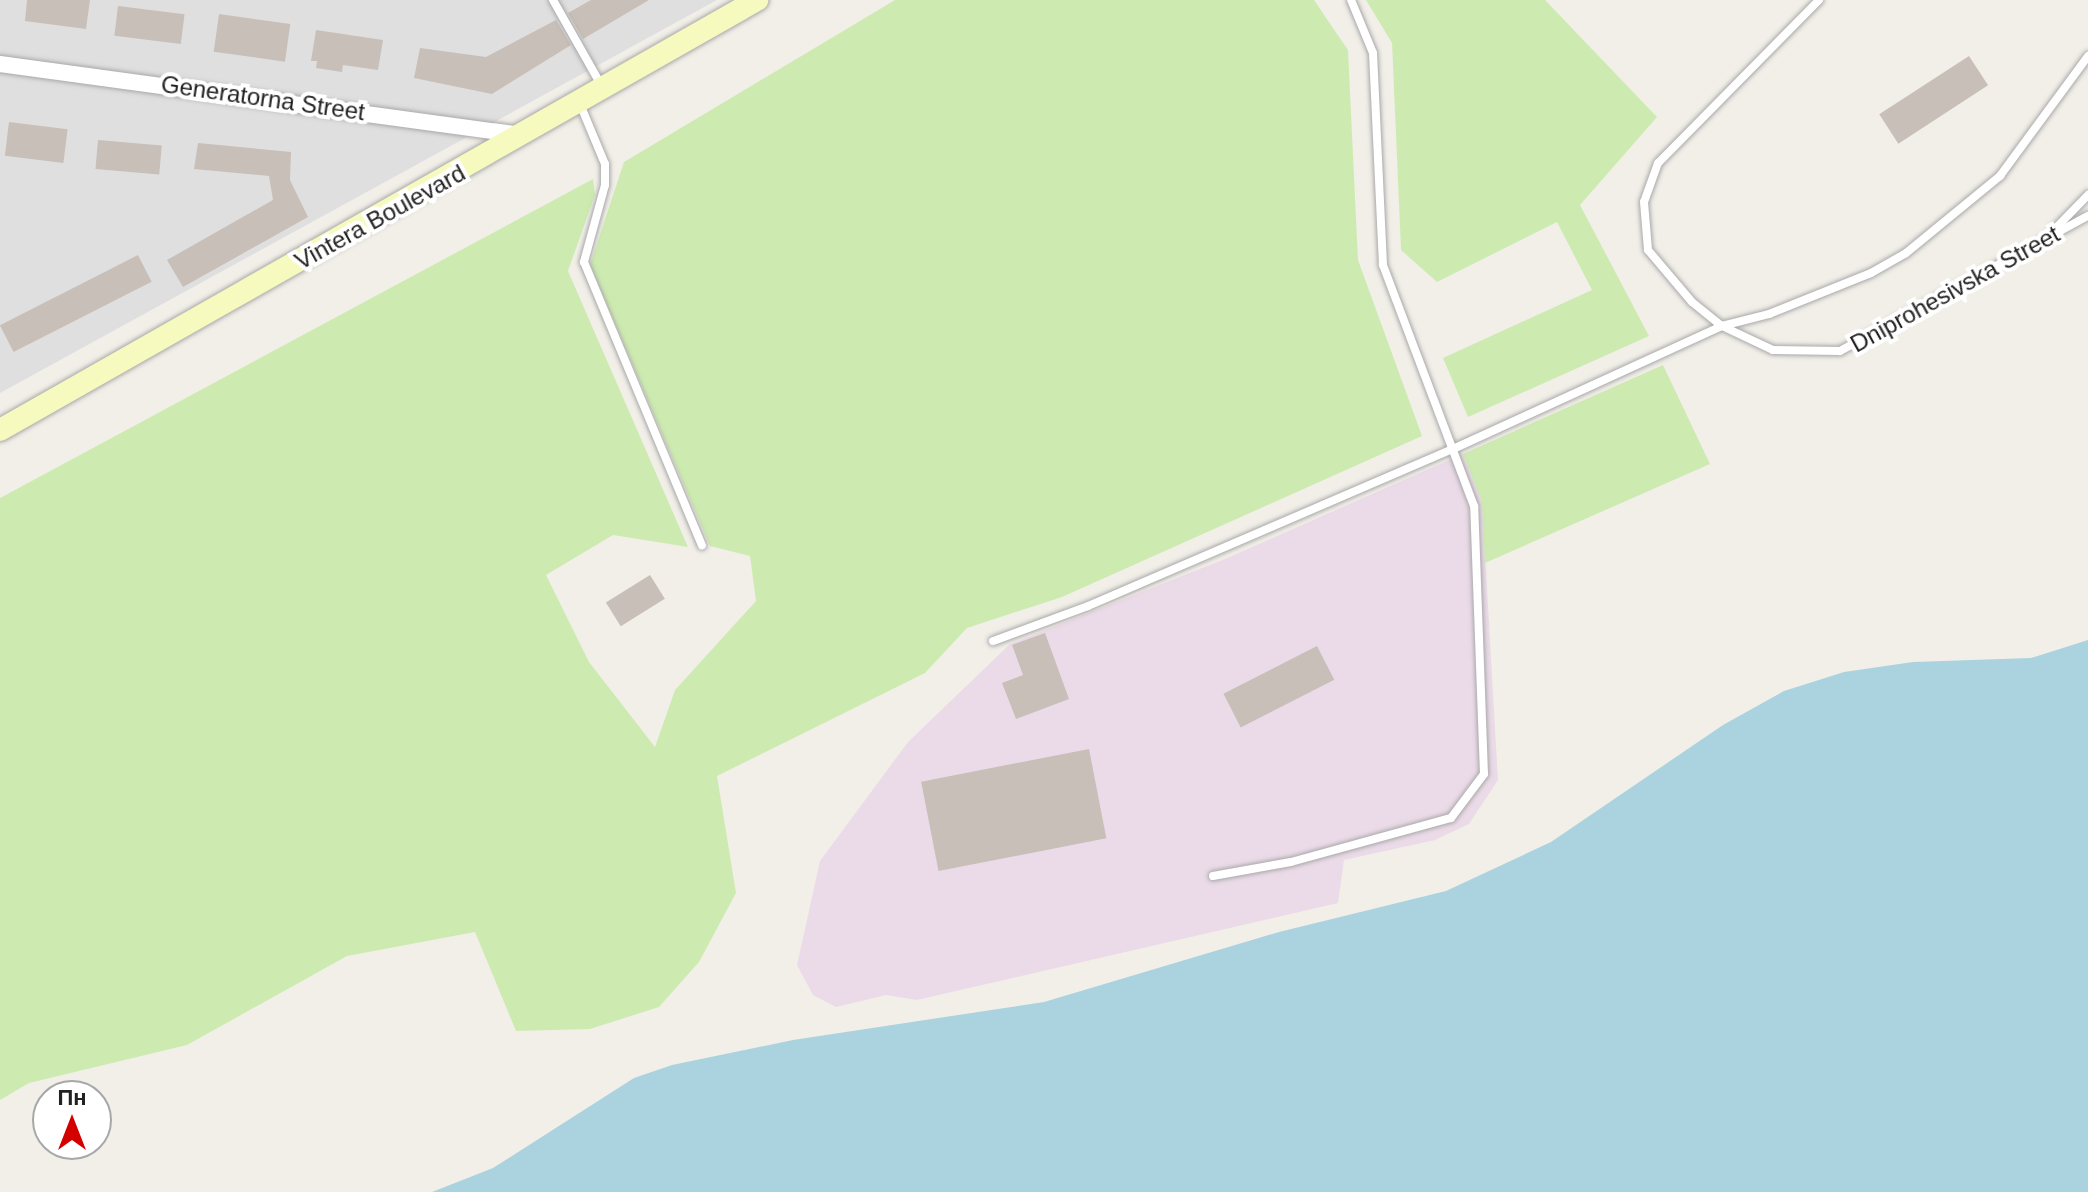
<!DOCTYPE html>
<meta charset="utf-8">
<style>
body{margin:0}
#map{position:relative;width:2088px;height:1192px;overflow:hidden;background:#f2efe9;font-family:Helvetica,sans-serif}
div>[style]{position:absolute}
.residential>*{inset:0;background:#e0dfdf}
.industrial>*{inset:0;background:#ebdbe8}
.grass>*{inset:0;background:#cdebb0}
.water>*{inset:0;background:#aad3df}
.building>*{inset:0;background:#c7bfb8;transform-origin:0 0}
.roads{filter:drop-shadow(0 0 2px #a9a9a9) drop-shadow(0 0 2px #a9a9a9)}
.lane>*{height:8px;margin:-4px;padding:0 4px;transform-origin:4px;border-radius:4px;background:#fff}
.street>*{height:16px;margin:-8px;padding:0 8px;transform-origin:8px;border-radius:8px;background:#fff}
.secondary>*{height:22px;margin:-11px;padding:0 11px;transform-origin:11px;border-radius:11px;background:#f7fabf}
span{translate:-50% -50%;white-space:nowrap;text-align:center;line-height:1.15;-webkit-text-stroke:8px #fff;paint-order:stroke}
.street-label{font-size:24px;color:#222}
.north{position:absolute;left:32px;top:1080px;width:80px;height:80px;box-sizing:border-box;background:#fff;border:2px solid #a7a7a7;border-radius:50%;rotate:0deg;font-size:22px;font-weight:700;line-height:32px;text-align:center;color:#222}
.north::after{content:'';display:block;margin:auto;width:28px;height:36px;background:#d40000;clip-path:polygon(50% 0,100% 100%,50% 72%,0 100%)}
</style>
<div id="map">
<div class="residential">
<div style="clip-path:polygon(0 0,717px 0,0 393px)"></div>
</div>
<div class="industrial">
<div style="clip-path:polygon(1463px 454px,1482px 502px,1498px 780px,1469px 824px,1435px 840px,1344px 860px,1338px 903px,917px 1000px,886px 995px,836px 1007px,813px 995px,797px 965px,820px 861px,908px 742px,1010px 644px,1225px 559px)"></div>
</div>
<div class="grass">
<div style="clip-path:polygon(895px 0,1314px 0,1348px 50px,1358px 260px,1422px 436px,1062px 597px,967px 628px,925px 673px,717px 776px,736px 893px,699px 962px,659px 1007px,590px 1029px,516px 1031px,475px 932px,347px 956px,187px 1045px,29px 1083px,0 1100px,0 498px,593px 179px,595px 195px,568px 271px,688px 547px,613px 535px,546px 575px,589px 662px,655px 747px,675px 690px,756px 601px,750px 556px,710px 546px,590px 265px,624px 162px)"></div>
<div style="clip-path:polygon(1366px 0,1545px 0,1657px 117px,1580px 205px,1649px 336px,1468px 417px,1443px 358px,1592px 290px,1557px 222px,1437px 282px,1401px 250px,1392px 43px)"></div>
<div style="clip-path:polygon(1663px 365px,1710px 464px,1485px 563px,1482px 502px,1463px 454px)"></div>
</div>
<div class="water">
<div style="clip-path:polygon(2088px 640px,2088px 1192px,432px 1192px,493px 1168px,634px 1078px,672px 1065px,793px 1040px,1044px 1002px,1279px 932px,1446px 891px,1551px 842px,1723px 725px,1784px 691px,1844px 672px,1913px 662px,2031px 658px)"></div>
</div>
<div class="building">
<div style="clip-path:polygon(27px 0,90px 0,86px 29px,25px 21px)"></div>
<div style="clip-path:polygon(591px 0,649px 0,583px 39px,568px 13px)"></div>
<div style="left:118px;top:6px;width:67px;height:30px;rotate:7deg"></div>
<div style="left:219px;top:14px;width:72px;height:38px;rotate:8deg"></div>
<div style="clip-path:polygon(556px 20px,571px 45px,492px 94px,414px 78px,420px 48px,486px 57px)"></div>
<div style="clip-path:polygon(316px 30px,383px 40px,378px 70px,343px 65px,342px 72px,316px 68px,317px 61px,311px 61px)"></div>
<div style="left:1969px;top:56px;width:35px;height:107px;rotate:57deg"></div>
<div style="left:9px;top:122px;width:59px;height:34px;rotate:7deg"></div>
<div style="left:98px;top:140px;width:64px;height:29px;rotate:5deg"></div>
<div style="clip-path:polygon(198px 143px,291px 152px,290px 180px,308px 217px,183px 287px,167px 260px,273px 200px,269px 176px,194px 169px)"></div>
<div style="left:138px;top:255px;width:30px;height:155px;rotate:63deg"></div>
<div style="left:650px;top:575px;width:28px;height:52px;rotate:58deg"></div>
<div style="clip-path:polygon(1045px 633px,1069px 699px,1016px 719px,1002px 683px,1023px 675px,1012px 645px)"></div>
<div style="left:1317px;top:646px;width:38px;height:105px;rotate:63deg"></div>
<div style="left:1089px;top:749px;width:91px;height:171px;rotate:79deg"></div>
</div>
<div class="roads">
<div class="lane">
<div style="left:553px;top:0;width:98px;rotate:60.5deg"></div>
<div style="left:1819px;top:0;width:229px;rotate:134.6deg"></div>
<div style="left:1658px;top:163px;width:41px;rotate:109.7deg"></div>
<div style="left:1644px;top:202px;width:48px;rotate:85.2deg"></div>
<div style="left:1648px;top:250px;width:68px;rotate:49.8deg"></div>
<div style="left:1692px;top:302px;width:38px;rotate:39deg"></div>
<div style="left:1722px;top:326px;width:56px;rotate:25.2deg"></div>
<div style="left:1773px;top:350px;width:67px;rotate:0.9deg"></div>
<div style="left:1840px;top:351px;width:282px;rotate:-28.6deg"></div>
<div style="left:580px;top:104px;width:65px;rotate:67.4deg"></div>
<div style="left:605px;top:164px;width:21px;rotate:90deg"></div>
<div style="left:605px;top:185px;width:80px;rotate:105.3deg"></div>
<div style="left:584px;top:262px;width:307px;rotate:67.4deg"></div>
<div style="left:2052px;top:232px;width:52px;rotate:-45.8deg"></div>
<div style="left:993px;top:641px;width:101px;rotate:-20.2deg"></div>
<div style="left:1088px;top:606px;width:397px;rotate:-23.3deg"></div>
<div style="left:1453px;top:449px;width:296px;rotate:-24.6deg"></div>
<div style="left:1722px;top:326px;width:49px;rotate:-14.3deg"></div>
<div style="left:1769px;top:314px;width:110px;rotate:-21.9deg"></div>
<div style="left:1871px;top:273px;width:40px;rotate:-29.7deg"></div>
<div style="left:1906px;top:253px;width:122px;rotate:-39.3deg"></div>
<div style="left:2000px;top:176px;width:149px;rotate:-53.7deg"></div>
<div style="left:1213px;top:876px;width:79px;rotate:-10.2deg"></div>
<div style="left:1291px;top:862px;width:166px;rotate:-15.4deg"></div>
<div style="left:1451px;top:818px;width:55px;rotate:-53.1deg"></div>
<div style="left:1484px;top:774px;width:268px;rotate:-92.1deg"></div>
<div style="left:1474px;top:506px;width:258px;rotate:-110.7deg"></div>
<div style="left:1383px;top:265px;width:212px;rotate:-92.7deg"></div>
<div style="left:1373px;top:53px;width:57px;rotate:-112.5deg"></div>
</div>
<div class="street">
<div style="left:0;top:64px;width:526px;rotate:7.76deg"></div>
</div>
<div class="secondary">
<div style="left:0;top:430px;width:871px;rotate:-29.6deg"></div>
</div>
</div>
<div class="street-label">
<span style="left:263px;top:98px;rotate:8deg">Generatorna Street</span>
<span style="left:380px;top:217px;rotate:-29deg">Vintera Boulevard</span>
<span style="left:1955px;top:289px;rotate:-29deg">Dniprohesivska Street</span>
</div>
<div class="north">Пн</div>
</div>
